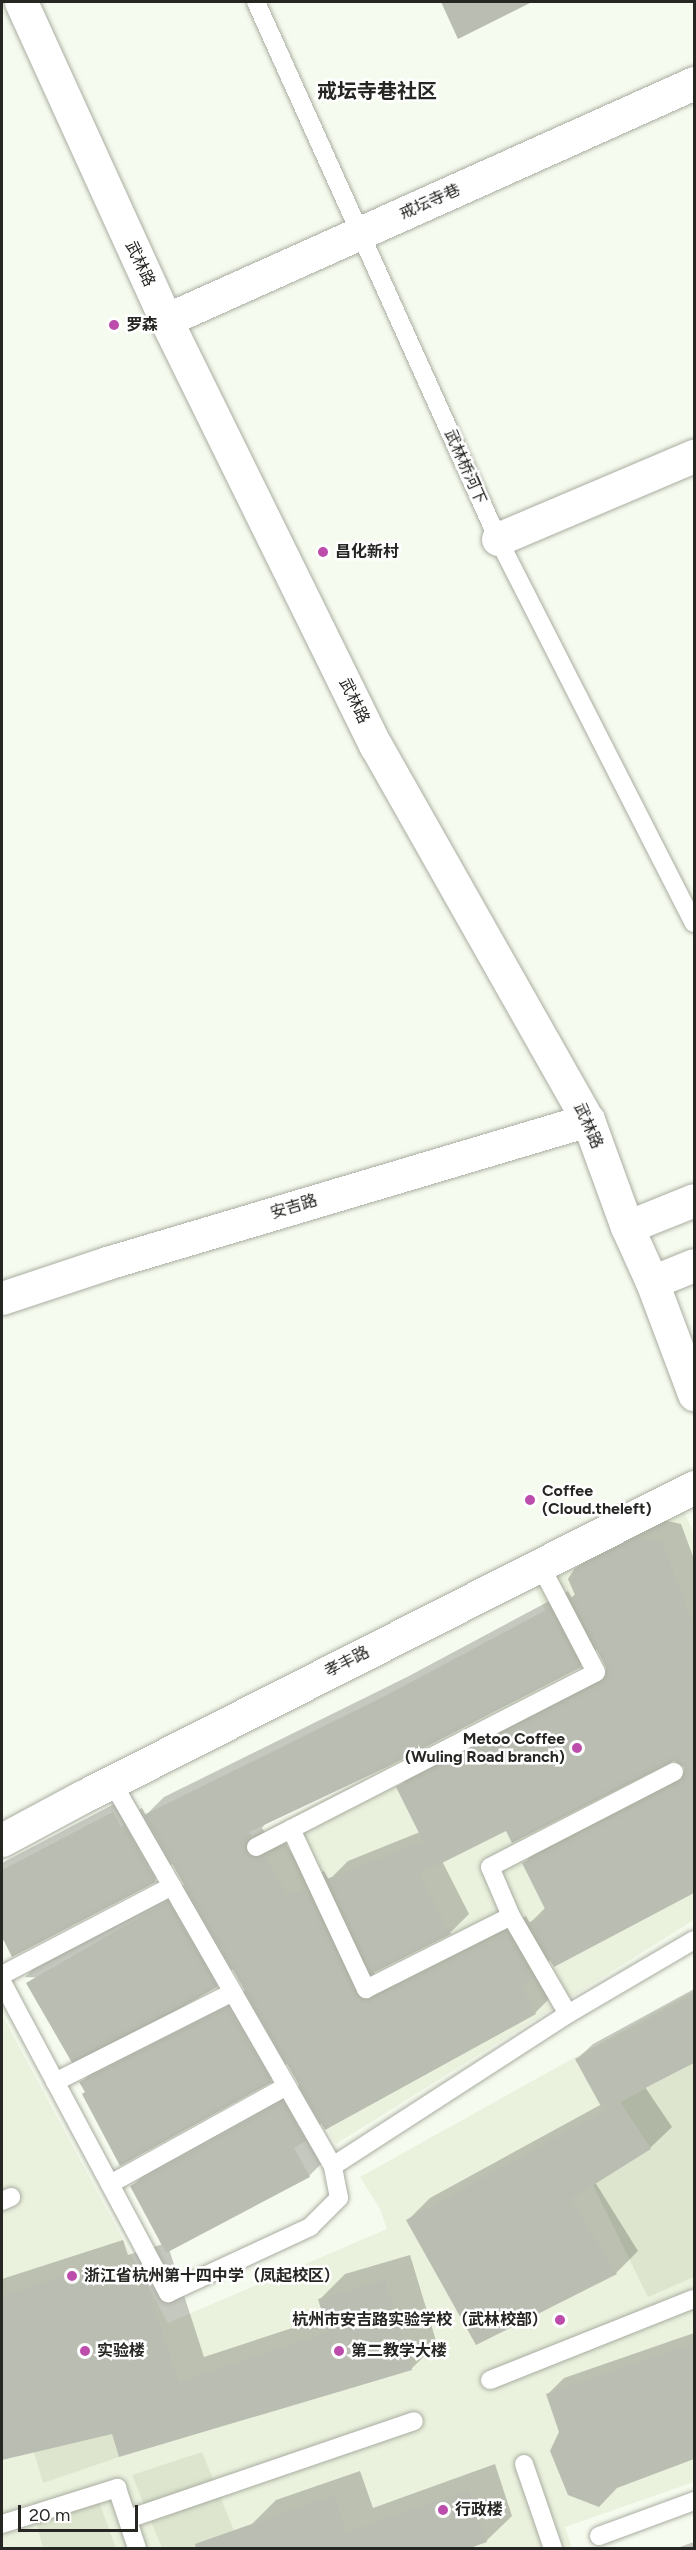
<!DOCTYPE html>
<meta charset="utf-8">
<style>
body{margin:0}
#map{position:relative;width:696px;height:2550px;overflow:hidden;background:#f6fbef;font-family:Figtree,"Noto Sans SC",sans-serif}
div>[style]{position:absolute}
.built>*{inset:0;background:#eaf1dd}
.green>*{inset:0;background:#dde5ce}
.shadow>*{inset:0;background:#0003}
.building>*{inset:0;background:#babeb2;transform-origin:0 0}
.roads{filter:drop-shadow(0 0 2px #a9ada1) drop-shadow(0 0 2px #a9ada1)}
.lane>*{height:18px;margin:-9px;padding:0 9px;transform-origin:9px;border-radius:9px;background:#fff}
.street>*{height:33px;margin:-16.5px;padding:0 16.5px;transform-origin:16.5px;border-radius:16.5px;background:#fff}
.secondary>*{height:33px;margin:-16.5px;padding:0 16.5px;transform-origin:16.5px;border-radius:16.5px;background:#fff}
.dots>*{width:16px;height:16px;translate:-50% -50%;box-sizing:border-box;border:3px solid #fff;border-radius:50%}
span{translate:-50% -50%;white-space:nowrap;text-align:center;line-height:1.15;-webkit-text-stroke:5px #fff;paint-order:stroke}
.street-label{font-size:16px;color:#262723}
.poi-label{font-size:16px;color:#262723;font-weight:700}
.left{translate:0 -50%;text-align:left}
.right{translate:-100% -50%;text-align:right}
.quarter-label{font-size:20px;color:#262723;font-weight:700}
.frame{position:absolute;inset:0;border:3px solid #262723;pointer-events:none}
.scale{position:absolute;left:18px;top:2505px;width:120px;height:27px;box-sizing:border-box;border:3px solid #262723;border-top:0;padding-left:8px;font-size:18px;line-height:21px;white-space:nowrap;color:#262723;-webkit-text-stroke:4px #fff;paint-order:stroke}
</style>
<div id="map">
<div class="built">
<div style="clip-path:polygon(684px 1512px,694px 1533px,694px 1920px,336px 2144px,180px 1875px,571px 1669px,535px 1588px)"></div>
<div style="clip-path:polygon(694px 1991px,694px 2482px,565px 2527px,572px 2548px,2px 2548px,2px 2015px,168px 2323px,387px 2229px,380px 2209px,360px 2177px)"></div>
</div>
<div class="green">
<div style="clip-path:polygon(694px 2063px,694px 2277px,648px 2297px,593px 2185px,651px 2149px,620px 2102px)"></div>
<div style="clip-path:polygon(103px 2406px,119px 2457px,43px 2483px,34px 2452px)"></div>
<div style="clip-path:polygon(202px 2452px,241px 2548px,162px 2548px,132px 2475px)"></div>
<div style="clip-path:polygon(96px 2494px,116px 2548px,43px 2548px,34px 2514px)"></div>
</div>
<div class="shadow">
<div style="clip-path:polygon(443px 2px,519px 2px,508px 12px,459px 37px)"></div>
<div style="clip-path:polygon(evenodd,659px 1519px,681px 1524px,694px 1559px,694px 1891px,554px 1965px,551px 1959px,540px 1970px,553px 1995px,535px 2013px,323px 2122px,313px 2131px,327px 2158px,309px 2176px,169px 2249px,204px 2357px,326px 2317px,320px 2299px,345px 2274px,410px 2255px,437px 2344px,411px 2369px,113px 2432px,2px 2459px,2px 2279px,123px 2240px,128px 2255px,163px 2244px,132px 2186px,151px 2168px,301px 2084px,288px 2063px,271px 2080px,86px 2092px,81px 2083px,99px 2064px,246px 1990px,234px 1968px,216px 1986px,25px 1977px,43px 1959px,186px 1884px,173px 1863px,155px 1880px,13px 1955px,4px 1940px,2px 1941px,2px 1863px,131px 1795px,139px 1810px,142px 1808px,146px 1815px,164px 1797px,407px 1677px,568px 1591px,572px 1598px,576px 1593px,576px 1569px,596px 1550px,659px 1519px,598px 1648px,607px 1670px,417px 1769px,398px 1788px,420px 1832px,348px 1861px,329px 1880px,324px 1871px,307px 1878px,282px 1838px,269px 1839px,262px 1828px,266px 1823px,580px 1666px,598px 1648px,659px 1519px,668px 1760px,680px 1761px,686px 1771px,543px 1845px,524px 1863px,546px 1907px,530px 1923px,526px 1916px,390px 1982px,378px 1981px,373px 1971px,450px 1933px,469px 1914px,442px 1861px,507px 1829px,668px 1760px)"></div>
<div style="clip-path:polygon(694px 1989px,694px 2061px,645px 2087px,672px 2127px,650px 2148px,595px 2182px,638px 2251px,616px 2273px,477px 2343px,408px 2220px,430px 2198px,602px 2104px,576px 2060px,593px 2044px)"></div>
<div style="clip-path:polygon(694px 2333px,694px 2457px,618px 2486px,561px 2432px,548px 2394px,564px 2378px)"></div>
<div style="clip-path:polygon(495px 2464px,512px 2516px,486px 2541px,466px 2548px,259px 2548px,251px 2525px,276px 2500px,360px 2471px,373px 2508px)"></div>
<div style="clip-path:polygon(694px 2542px,694px 2548px,677px 2548px)"></div>
</div>
<div class="building">
<div style="clip-path:polygon(441px 2px,532px 2px,458px 39px)"></div>
<div style="clip-path:polygon(639px 1537px,662px 1542px,694px 1625px,694px 1893px,554px 1967px,528px 1923px,547px 1913px,522px 1863px,679px 1782px,684px 1778px,684px 1767px,674px 1761px,512px 1843px,506px 1831px,420px 1874px,451px 1934px,371px 1974px,327px 1879px,423px 1841px,396px 1787px,605px 1679px,606px 1667px,570px 1598px,575px 1595px,568px 1579px,575px 1568px)"></div>
<div style="clip-path:polygon(550px 1608px,581px 1667px,387px 1767px,249px 1832px,252px 1836px,246px 1841px,246px 1853px,255px 1858px,264px 1856px,288px 1895px,306px 1888px,360px 1999px,371px 1999px,508px 1933px,534px 1978px,521px 1985px,536px 2014px,325px 2130px,144px 1815px,387px 1695px)"></div>
<div style="clip-path:polygon(113px 1812px,121px 1827px,124px 1825px,156px 1882px,12px 1957px,2px 1937px,2px 1870px)"></div>
<div style="left:168px;top:1901px;width:99px;height:164px;rotate:60deg"></div>
<div style="clip-path:polygon(694px 1995px,694px 2063px,603px 2110px,575px 2059px)"></div>
<div style="clip-path:polygon(228px 2007px,272px 2082px,120px 2166px,82px 2094px,85px 2092px,79px 2082px)"></div>
<div style="clip-path:polygon(283px 2101px,306px 2141px,294px 2148px,310px 2177px,166px 2253px,130px 2186px)"></div>
<div style="clip-path:polygon(620px 2102px,651px 2149px,571px 2199px,617px 2274px,476px 2345px,406px 2220px)"></div>
<div style="clip-path:polygon(97px 2264px,102px 2279px,141px 2267px,179px 2382px,328px 2332px,318px 2299px,385px 2280px,412px 2370px,119px 2457px,112px 2434px,2px 2460px,2px 2296px)"></div>
<div style="clip-path:polygon(694px 2343px,694px 2459px,617px 2488px,599px 2507px,568px 2495px,550px 2451px,559px 2432px,546px 2394px)"></div>
<div style="clip-path:polygon(469px 2489px,487px 2542px,470px 2548px,196px 2548px,195px 2544px,334px 2495px,347px 2532px)"></div>
</div>
<div class="roads">
<div class="lane">
<div style="left:256px;top:2px;width:589px;rotate:65.74deg"></div>
<div style="left:498px;top:539px;width:431px;rotate:63deg"></div>
<div style="left:112px;top:1782px;width:443px;rotate:60.1deg"></div>
<div style="left:291px;top:1829px;width:177px;rotate:64.9deg"></div>
<div style="left:366px;top:1989px;width:162px;rotate:-26.7deg"></div>
<div style="left:511px;top:1916px;width:53px;rotate:-113.2deg"></div>
<div style="left:490px;top:1867px;width:207px;rotate:-27.3deg"></div>
<div style="left:256px;top:1847px;width:382px;rotate:-27.2deg"></div>
<div style="left:596px;top:1672px;width:121px;rotate:-117.6deg"></div>
<div style="left:511px;top:1916px;width:113px;rotate:59.8deg"></div>
<div style="left:2px;top:1975px;width:192px;rotate:-27.6deg"></div>
<div style="left:2px;top:1982px;width:353px;rotate:61.9deg"></div>
<div style="left:168px;top:2293px;width:157px;rotate:-24.9deg"></div>
<div style="left:310px;top:2227px;width:41px;rotate:-45deg"></div>
<div style="left:339px;top:2198px;width:33px;rotate:-101deg"></div>
<div style="left:333px;top:2166px;width:280px;rotate:-32.9deg"></div>
<div style="left:568px;top:2014px;width:146px;rotate:-30.4deg"></div>
<div style="left:55px;top:2082px;width:199px;rotate:-26.8deg"></div>
<div style="left:110px;top:2184px;width:202px;rotate:-29deg"></div>
<div style="left:2px;top:2201px;width:10px;rotate:-24deg"></div>
<div style="left:490px;top:2380px;width:219px;rotate:-21.7deg"></div>
<div style="left:524px;top:2464px;width:89px;rotate:71deg"></div>
<div style="left:128px;top:2519px;width:302px;rotate:-18.9deg"></div>
<div style="left:2px;top:2524px;width:121px;rotate:-17.4deg"></div>
<div style="left:117px;top:2488px;width:63px;rotate:71.6deg"></div>
<div style="left:599px;top:2536px;width:101px;rotate:-20.2deg"></div>
</div>
<div class="street">
<div style="left:166px;top:320px;width:579px;rotate:-24.17deg"></div>
<div style="left:498px;top:539px;width:213px;rotate:-23deg"></div>
<div style="left:627px;top:1227px;width:72px;rotate:-21.9deg"></div>
<div style="left:652px;top:1282px;width:45px;rotate:-22deg"></div>
<div style="left:2px;top:1298px;width:111px;rotate:-18.4deg"></div>
<div style="left:107px;top:1263px;width:502px;rotate:-16.56deg"></div>
<div style="left:2px;top:1840px;width:91px;rotate:-28.3deg"></div>
<div style="left:82px;top:1797px;width:686px;rotate:-26.86deg"></div>
</div>
<div class="secondary">
<div style="left:21px;top:2px;width:349px;rotate:65.5deg"></div>
<div style="left:166px;top:320px;width:475px;rotate:63.8deg"></div>
<div style="left:376px;top:746px;width:430px;rotate:60.5deg"></div>
<div style="left:588px;top:1120px;width:114px;rotate:70deg"></div>
<div style="left:627px;top:1227px;width:60px;rotate:65.6deg"></div>
<div style="left:652px;top:1282px;width:120px;rotate:69.4deg"></div>
</div>
</div>
<div class="dots">
<div style="left:114px;top:325px;background:#bc4dac"></div>
<div style="left:323px;top:552px;background:#bc4dac"></div>
<div style="left:530px;top:1500px;background:#bc4dac"></div>
<div style="left:577px;top:1748px;background:#bc4dac"></div>
<div style="left:72px;top:2276px;background:#bc4dac"></div>
<div style="left:560px;top:2320px;background:#bc4dac"></div>
<div style="left:85px;top:2351px;background:#bc4dac"></div>
<div style="left:339px;top:2351px;background:#bc4dac"></div>
<div style="left:443px;top:2510px;background:#bc4dac"></div>
</div>
<div class="street-label">
<span style="left:430px;top:202px;rotate:-24deg">戒坛寺巷</span>
<span style="left:140px;top:264px;rotate:65deg">武林路</span>
<span style="left:465px;top:467px;rotate:66deg">武林桥河下</span>
<span style="left:354px;top:701px;rotate:64deg">武林路</span>
<span style="left:588px;top:1126px;rotate:66deg">武林路</span>
<span style="left:294px;top:1207px;rotate:-17deg">安吉路</span>
<span style="left:347px;top:1662px;rotate:-27deg">孝丰路</span>
</div>
<div class="poi-label">
<span class="left" style="left:126px;top:325px">罗森</span>
<span class="left" style="left:335px;top:552px">昌化新村</span>
<span class="left" style="left:542px;top:1500px">Coffee<br>(Cloud.theleft)</span>
<span class="right" style="left:565px;top:1748px">Metoo Coffee<br>(Wuling Road branch)</span>
<span class="left" style="left:84px;top:2276px">浙江省杭州第十四中学（凤起校区）</span>
<span class="right" style="left:548px;top:2320px">杭州市安吉路实验学校（武林校部）</span>
<span class="left" style="left:97px;top:2351px">实验楼</span>
<span class="left" style="left:351px;top:2351px">第二教学大楼</span>
<span class="left" style="left:455px;top:2510px">行政楼</span>
</div>
<div class="quarter-label">
<span style="left:377px;top:91px">戒坛寺巷社区</span>
</div>
<div class="frame"></div>
<div class="scale">20 m</div>
</div>
